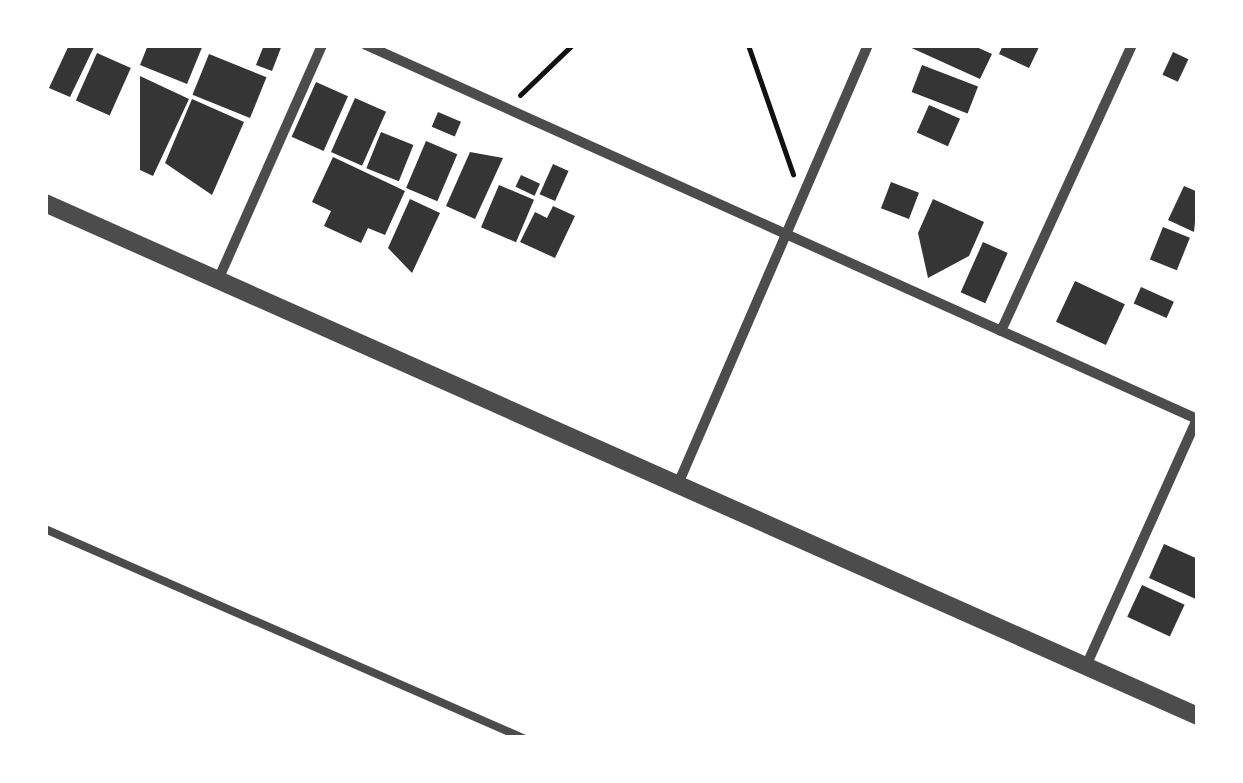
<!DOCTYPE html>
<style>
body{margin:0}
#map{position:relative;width:1243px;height:783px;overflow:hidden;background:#fff;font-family:Quicksand,sans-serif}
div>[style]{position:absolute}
.building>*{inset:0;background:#353535;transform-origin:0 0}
.path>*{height:5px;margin:-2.5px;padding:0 2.5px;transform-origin:2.5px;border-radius:2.5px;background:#111}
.service>*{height:8px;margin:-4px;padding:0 4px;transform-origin:4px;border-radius:4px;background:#4c4c4c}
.minor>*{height:10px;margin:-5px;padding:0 5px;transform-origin:5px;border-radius:5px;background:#4c4c4c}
.tertiary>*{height:18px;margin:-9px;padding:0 9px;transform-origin:9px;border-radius:9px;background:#4c4c4c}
span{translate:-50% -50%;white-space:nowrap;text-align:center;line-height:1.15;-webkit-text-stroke:10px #fff;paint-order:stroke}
.frame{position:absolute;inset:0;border:48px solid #fff;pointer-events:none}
</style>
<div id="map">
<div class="building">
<div style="clip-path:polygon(69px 45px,94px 47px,70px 97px,49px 88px)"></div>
<div style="clip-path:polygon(148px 45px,203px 45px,187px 84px,140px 65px)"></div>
<div style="clip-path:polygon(264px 45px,282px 45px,272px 71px,256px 65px)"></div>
<div style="clip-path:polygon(905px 45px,972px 45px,992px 54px,980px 79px)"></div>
<div style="clip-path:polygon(1003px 45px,1040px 45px,1029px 68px,999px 54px)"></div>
<div style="left:1173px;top:52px;width:17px;height:25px;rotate:25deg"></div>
<div style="left:97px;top:53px;width:37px;height:52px;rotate:24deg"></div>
<div style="left:209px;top:54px;width:62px;height:44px;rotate:22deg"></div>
<div style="left:922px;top:65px;width:60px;height:29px;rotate:21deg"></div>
<div style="clip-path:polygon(140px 76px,189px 99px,153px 176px,140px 170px)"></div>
<div style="left:316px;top:82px;width:35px;height:60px;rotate:24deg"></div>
<div style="left:355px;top:98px;width:34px;height:59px;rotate:24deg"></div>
<div style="clip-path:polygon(192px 99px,244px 122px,212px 195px,165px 163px)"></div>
<div style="left:929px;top:105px;width:34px;height:30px;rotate:24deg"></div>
<div style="left:438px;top:112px;width:25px;height:16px;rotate:23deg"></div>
<div style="left:381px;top:132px;width:35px;height:39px;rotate:22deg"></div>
<div style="left:426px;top:141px;width:34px;height:51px;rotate:23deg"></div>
<div style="clip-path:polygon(470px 152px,503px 158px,475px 219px,446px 206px)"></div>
<div style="clip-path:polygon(333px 157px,405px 191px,385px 235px,368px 228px,361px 243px,324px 226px,331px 211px,312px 202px)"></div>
<div style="left:553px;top:164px;width:17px;height:33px;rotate:24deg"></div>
<div style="left:521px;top:175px;width:21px;height:13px;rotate:25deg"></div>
<div style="left:891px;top:182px;width:30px;height:28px;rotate:21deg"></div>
<div style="left:499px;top:185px;width:38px;height:46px;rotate:23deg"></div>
<div style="clip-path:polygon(1184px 186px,1198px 192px,1194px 232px,1168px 220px)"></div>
<div style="clip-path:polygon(410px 199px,440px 213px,412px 273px,388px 248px)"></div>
<div style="clip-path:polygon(933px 199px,984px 222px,969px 256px,928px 278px,918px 233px)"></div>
<div style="clip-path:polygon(553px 206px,575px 216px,555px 258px,520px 242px,535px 212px,547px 218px)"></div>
<div style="left:1163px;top:227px;width:29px;height:35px;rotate:22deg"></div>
<div style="left:983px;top:242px;width:27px;height:55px;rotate:24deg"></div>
<div style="left:1075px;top:281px;width:55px;height:45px;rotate:25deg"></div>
<div style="left:1141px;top:287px;width:36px;height:18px;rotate:24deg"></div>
<div style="clip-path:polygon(1164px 544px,1198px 559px,1198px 600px,1149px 578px)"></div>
<div style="left:1142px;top:585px;width:47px;height:35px;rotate:25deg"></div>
</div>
<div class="path">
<div style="left:748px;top:45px;width:137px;rotate:70.8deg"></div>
<div style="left:520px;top:95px;width:72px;rotate:-43.9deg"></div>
</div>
<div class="service">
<div style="left:45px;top:529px;width:522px;rotate:23.62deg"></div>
</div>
<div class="minor">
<div style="left:366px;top:45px;width:911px;rotate:24.23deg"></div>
<div style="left:218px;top:280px;width:257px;rotate:-66.1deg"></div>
<div style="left:1001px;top:331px;width:315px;rotate:-65.4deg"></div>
<div style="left:678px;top:484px;width:478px;rotate:-66.6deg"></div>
<div style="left:1086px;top:666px;width:273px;rotate:-65.8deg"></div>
</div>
<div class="tertiary">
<div style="left:45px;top:203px;width:1262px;rotate:23.99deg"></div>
</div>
<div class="frame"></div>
</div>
